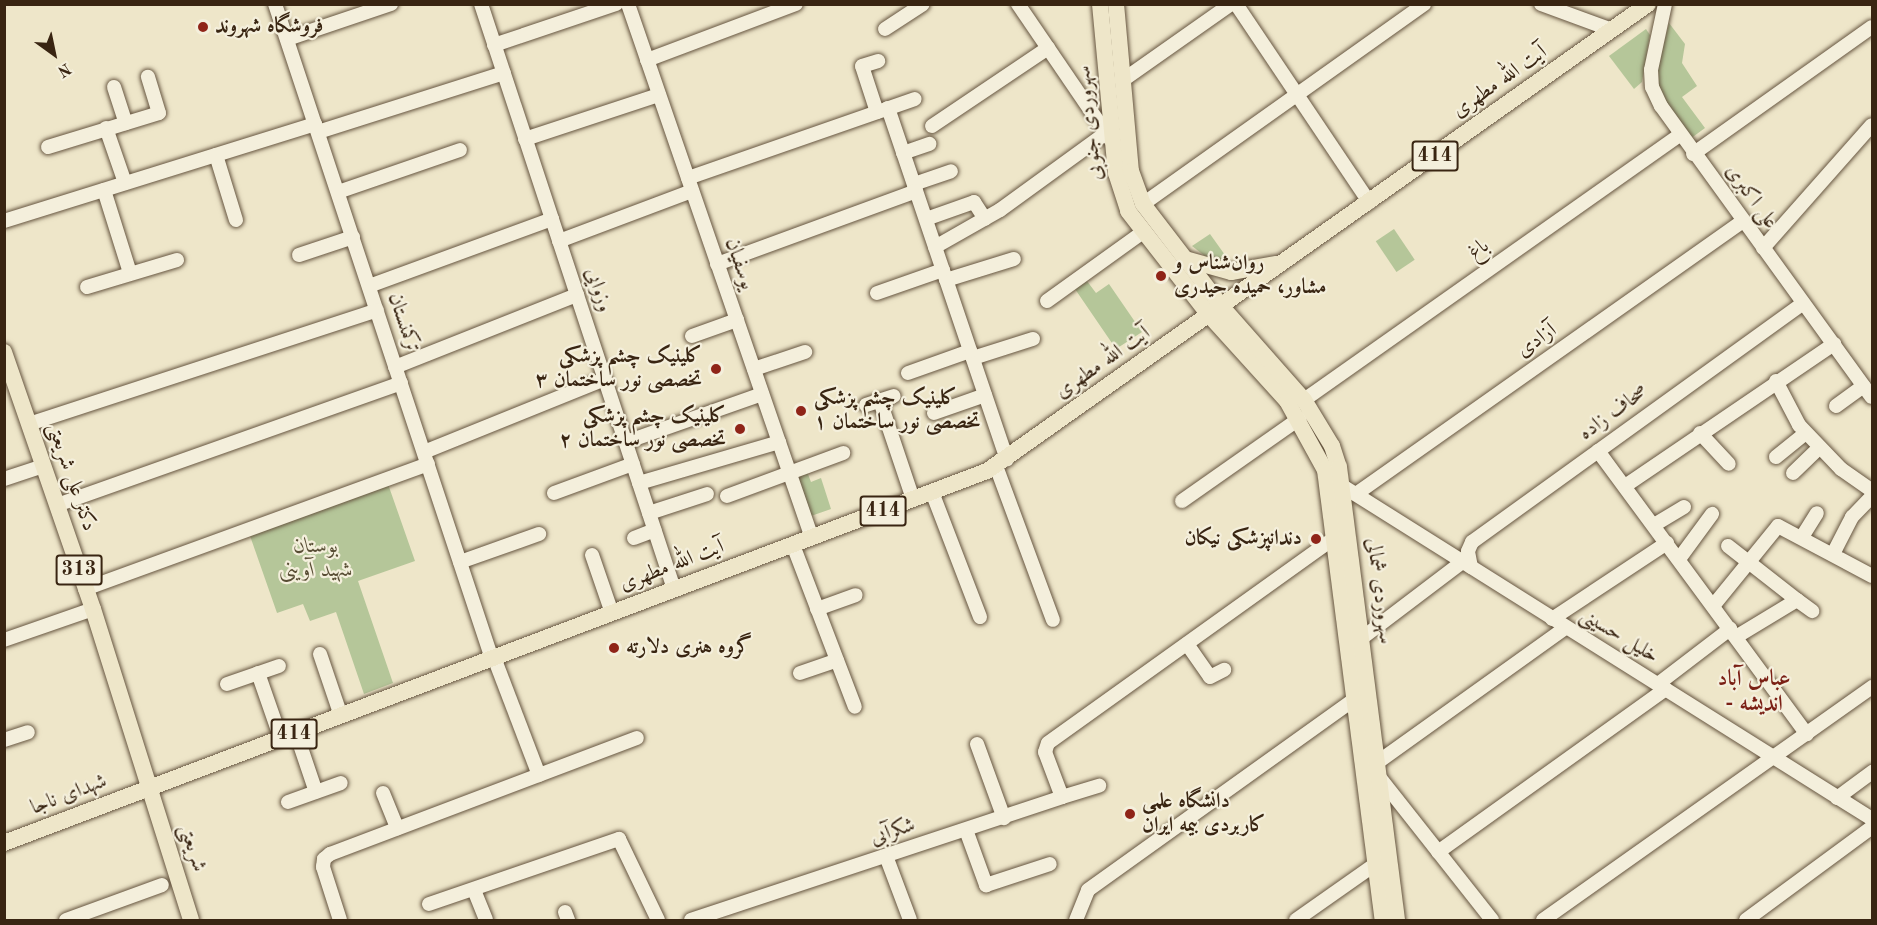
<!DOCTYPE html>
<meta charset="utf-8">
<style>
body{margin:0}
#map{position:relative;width:1877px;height:925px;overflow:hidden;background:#eee6c9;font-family:"Old Standard TT",Amiri,serif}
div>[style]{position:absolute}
.green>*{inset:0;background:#b5c699;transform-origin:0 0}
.roads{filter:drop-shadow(0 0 2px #665540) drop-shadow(0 0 2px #665540)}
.minor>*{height:14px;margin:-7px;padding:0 7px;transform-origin:7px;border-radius:7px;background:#f4efdc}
.major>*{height:16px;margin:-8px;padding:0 8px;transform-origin:8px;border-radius:8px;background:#eee6c9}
.dots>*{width:16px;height:16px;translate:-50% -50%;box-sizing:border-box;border:3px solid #f4efdc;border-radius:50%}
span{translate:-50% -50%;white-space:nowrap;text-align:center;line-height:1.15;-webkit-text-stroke:4.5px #f4efdc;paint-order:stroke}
.shield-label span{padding:2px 4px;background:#f4efdc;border:2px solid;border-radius:4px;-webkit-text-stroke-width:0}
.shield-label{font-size:20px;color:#392512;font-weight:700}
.poi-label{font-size:21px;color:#392512;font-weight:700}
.left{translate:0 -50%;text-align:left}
.right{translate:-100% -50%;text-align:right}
.street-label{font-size:21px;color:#392512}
.park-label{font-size:21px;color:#584d34;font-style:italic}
.neighbourhood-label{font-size:22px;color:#7a1f14;font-weight:700}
.frame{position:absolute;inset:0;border:6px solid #392512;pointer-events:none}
.north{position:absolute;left:24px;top:24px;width:60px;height:60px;-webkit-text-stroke:4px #f4efdc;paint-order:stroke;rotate:147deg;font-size:16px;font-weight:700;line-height:24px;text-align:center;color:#392512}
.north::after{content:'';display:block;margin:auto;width:21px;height:27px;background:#392512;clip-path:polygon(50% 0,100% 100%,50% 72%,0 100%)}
</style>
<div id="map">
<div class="green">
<div style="clip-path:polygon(1669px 23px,1685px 44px,1682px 63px,1697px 86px,1682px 97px,1705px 128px,1690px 139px,1659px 91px,1658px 67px)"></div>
<div style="clip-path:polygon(1646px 29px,1650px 35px,1642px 82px,1634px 89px,1609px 56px)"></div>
<div style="left:1394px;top:229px;width:37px;height:22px;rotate:56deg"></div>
<div style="clip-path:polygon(1210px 234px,1230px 262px,1210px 260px,1192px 246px)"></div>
<div style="clip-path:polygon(1087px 281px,1096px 293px,1109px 284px,1142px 332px,1116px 349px,1075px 289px)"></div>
<div style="clip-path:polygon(806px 469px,811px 482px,821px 478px,831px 509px,811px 516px,797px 472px)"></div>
<div style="clip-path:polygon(388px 484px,415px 561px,358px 581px,393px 683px,364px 694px,336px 612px,310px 621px,303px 604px,277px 613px,249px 533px)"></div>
</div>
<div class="roads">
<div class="minor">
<div style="left:275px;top:4px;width:687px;rotate:71.67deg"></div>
<div style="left:481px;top:4px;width:616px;rotate:71.74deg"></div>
<div style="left:628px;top:4px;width:565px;rotate:70.99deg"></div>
<div style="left:1018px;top:4px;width:163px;rotate:55.7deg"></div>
<div style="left:1236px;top:4px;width:239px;rotate:56.1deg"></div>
<div style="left:1541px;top:4px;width:76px;rotate:20.1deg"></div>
<div style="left:1665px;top:4px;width:67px;rotate:102deg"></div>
<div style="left:1651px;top:70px;width:17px;rotate:87deg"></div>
<div style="left:1652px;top:87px;width:21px;rotate:65deg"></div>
<div style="left:1661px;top:106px;width:359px;rotate:54.1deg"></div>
<div style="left:885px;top:29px;width:45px;rotate:-33.3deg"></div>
<div style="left:287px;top:39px;width:110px;rotate:-18.6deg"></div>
<div style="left:494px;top:45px;width:129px;rotate:-18.6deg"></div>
<div style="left:647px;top:60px;width:159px;rotate:-20.6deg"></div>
<div style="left:1123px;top:80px;width:132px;rotate:-35.1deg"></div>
<div style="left:114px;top:87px;width:38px;rotate:72deg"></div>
<div style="left:888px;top:108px;width:371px;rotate:71.3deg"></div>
<div style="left:877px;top:112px;width:48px;rotate:-108.1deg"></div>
<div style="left:862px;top:66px;width:17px;rotate:-17deg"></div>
<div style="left:932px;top:126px;width:140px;rotate:-33.9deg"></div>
<div style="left:106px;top:128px;width:58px;rotate:70.9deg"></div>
<div style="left:318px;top:132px;width:195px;rotate:-17.6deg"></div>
<div style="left:525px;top:139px;width:141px;rotate:-18.2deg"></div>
<div style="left:48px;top:147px;width:116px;rotate:-17deg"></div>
<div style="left:159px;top:113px;width:38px;rotate:-107deg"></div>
<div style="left:903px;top:153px;width:28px;rotate:-19deg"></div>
<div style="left:1693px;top:154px;width:219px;rotate:-35.4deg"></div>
<div style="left:216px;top:155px;width:68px;rotate:72.9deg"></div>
<div style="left:688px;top:178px;width:240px;rotate:-19.2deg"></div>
<div style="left:914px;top:184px;width:39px;rotate:-19deg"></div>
<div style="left:104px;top:190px;width:87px;rotate:72.6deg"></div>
<div style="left:338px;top:192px;width:129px;rotate:-19deg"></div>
<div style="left:1143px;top:204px;width:345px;rotate:-35.4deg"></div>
<div style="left:926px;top:219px;width:51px;rotate:-19.5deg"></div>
<div style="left:974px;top:202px;width:20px;rotate:57deg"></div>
<div style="left:4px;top:221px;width:326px;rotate:-17.3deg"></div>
<div style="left:559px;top:241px;width:142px;rotate:-20.6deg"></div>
<div style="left:935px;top:247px;width:75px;rotate:-29.6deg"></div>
<div style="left:1000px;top:210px;width:131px;rotate:-36deg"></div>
<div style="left:1763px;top:248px;width:164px;rotate:-48.5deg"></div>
<div style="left:299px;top:255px;width:57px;rotate:-18.4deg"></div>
<div style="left:717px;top:264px;width:212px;rotate:-20.1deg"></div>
<div style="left:946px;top:280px;width:71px;rotate:-17.2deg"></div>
<div style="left:369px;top:286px;width:195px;rotate:-20.1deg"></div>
<div style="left:87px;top:287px;width:94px;rotate:-16.7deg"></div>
<div style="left:877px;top:293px;width:70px;rotate:-19.2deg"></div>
<div style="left:1047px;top:301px;width:118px;rotate:-35.7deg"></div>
<div style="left:692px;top:336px;width:48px;rotate:-19.6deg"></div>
<div style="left:973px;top:358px;width:63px;rotate:-17.6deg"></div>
<div style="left:395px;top:367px;width:196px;rotate:-21.6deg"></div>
<div style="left:754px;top:369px;width:54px;rotate:-18.4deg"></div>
<div style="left:908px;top:373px;width:66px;rotate:-19.5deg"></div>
<div style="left:1776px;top:381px;width:50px;rotate:62.4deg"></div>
<div style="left:1799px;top:425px;width:61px;rotate:46.3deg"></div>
<div style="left:1841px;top:469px;width:38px;rotate:35deg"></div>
<div style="left:1304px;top:400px;width:459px;rotate:-35.2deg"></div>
<div style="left:880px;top:401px;width:103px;rotate:71.4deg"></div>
<div style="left:866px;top:405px;width:29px;rotate:-18deg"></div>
<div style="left:1836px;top:406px;width:34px;rotate:-36deg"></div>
<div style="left:934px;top:413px;width:54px;rotate:-19.4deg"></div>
<div style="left:29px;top:424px;width:366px;rotate:-18.1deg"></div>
<div style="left:1700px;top:433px;width:42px;rotate:46.9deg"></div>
<div style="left:626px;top:442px;width:144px;rotate:-19.4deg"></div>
<div style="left:1598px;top:451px;width:352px;rotate:53.6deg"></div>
<div style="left:424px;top:452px;width:195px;rotate:-22deg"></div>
<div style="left:1776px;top:457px;width:38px;rotate:-39deg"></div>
<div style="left:996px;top:466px;width:164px;rotate:69.7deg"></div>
<div style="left:1793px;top:473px;width:37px;rotate:-44deg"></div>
<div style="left:4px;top:479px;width:41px;rotate:-18.4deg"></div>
<div style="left:639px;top:483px;width:146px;rotate:-16.3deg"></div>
<div style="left:1625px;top:486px;width:253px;rotate:-34.2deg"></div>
<div style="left:1344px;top:487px;width:624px;rotate:32.16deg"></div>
<div style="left:932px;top:492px;width:134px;rotate:69deg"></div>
<div style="left:554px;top:493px;width:84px;rotate:-20.2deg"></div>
<div style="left:1356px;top:494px;width:474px;rotate:-35.2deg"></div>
<div style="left:727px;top:496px;width:124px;rotate:-20.3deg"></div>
<div style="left:1182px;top:501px;width:144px;rotate:-35.1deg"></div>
<div style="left:57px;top:505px;width:365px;rotate:-19.5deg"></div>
<div style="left:649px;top:513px;width:61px;rotate:-18.1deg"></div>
<div style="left:1654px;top:525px;width:35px;rotate:-31deg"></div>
<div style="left:1802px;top:537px;width:28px;rotate:-58deg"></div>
<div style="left:634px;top:538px;width:22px;rotate:-21deg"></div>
<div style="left:793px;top:545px;width:173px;rotate:69.1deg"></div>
<div style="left:1728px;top:546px;width:88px;rotate:38deg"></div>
<div style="left:1797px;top:600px;width:71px;rotate:148.8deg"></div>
<div style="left:1833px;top:554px;width:42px;rotate:-62.8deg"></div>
<div style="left:1852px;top:517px;width:29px;rotate:-46deg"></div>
<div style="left:592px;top:555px;width:61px;rotate:71deg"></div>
<div style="left:1679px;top:559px;width:56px;rotate:-53.7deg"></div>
<div style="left:460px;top:562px;width:84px;rotate:-19.5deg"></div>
<div style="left:1471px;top:567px;width:16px;rotate:-101deg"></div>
<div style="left:1468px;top:551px;width:10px;rotate:-66deg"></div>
<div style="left:1472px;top:542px;width:408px;rotate:-35.8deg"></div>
<div style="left:85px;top:589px;width:365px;rotate:-20deg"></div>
<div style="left:1797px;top:600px;width:19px;rotate:36deg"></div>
<div style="left:1713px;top:606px;width:103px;rotate:-50.9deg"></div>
<div style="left:1778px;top:526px;width:106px;rotate:28deg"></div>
<div style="left:817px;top:609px;width:41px;rotate:-19.7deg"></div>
<div style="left:1552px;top:619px;width:138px;rotate:-33.5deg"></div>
<div style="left:1362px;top:638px;width:126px;rotate:-37.2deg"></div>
<div style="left:4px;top:640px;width:94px;rotate:-19.2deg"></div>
<div style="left:1187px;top:644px;width:40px;rotate:55.1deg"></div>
<div style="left:1210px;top:677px;width:16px;rotate:-27deg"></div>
<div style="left:320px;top:654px;width:65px;rotate:71.3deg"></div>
<div style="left:495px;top:660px;width:123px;rotate:69.1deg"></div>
<div style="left:258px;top:673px;width:70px;rotate:70.8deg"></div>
<div style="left:800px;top:673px;width:39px;rotate:-19deg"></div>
<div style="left:227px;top:684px;width:55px;rotate:-19.1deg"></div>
<div style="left:1658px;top:684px;width:91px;rotate:-37.4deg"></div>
<div style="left:296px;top:733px;width:62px;rotate:71.3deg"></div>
<div style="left:4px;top:740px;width:25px;rotate:-18deg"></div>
<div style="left:977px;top:744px;width:79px;rotate:70deg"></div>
<div style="left:1378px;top:762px;width:230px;rotate:-35.6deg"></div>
<div style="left:1380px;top:778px;width:181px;rotate:51.7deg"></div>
<div style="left:383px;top:793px;width:38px;rotate:68deg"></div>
<div style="left:1062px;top:797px;width:39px;rotate:-17deg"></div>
<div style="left:1837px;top:798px;width:44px;rotate:-36.6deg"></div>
<div style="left:288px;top:802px;width:56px;rotate:-19.7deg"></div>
<div style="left:966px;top:830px;width:59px;rotate:70deg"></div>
<div style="left:986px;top:885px;width:67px;rotate:-18.2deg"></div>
<div style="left:1438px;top:852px;width:280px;rotate:-35.6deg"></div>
<div style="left:886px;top:856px;width:68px;rotate:69.4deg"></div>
<div style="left:474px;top:890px;width:32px;rotate:68deg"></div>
<div style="left:429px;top:904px;width:201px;rotate:-18.9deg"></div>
<div style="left:619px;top:839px;width:90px;rotate:64.3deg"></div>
<div style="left:565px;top:912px;width:9px;rotate:69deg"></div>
<div style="left:66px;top:920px;width:102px;rotate:-20deg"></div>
<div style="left:340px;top:920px;width:56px;rotate:-107.8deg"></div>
<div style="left:323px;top:867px;width:8px;rotate:-83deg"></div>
<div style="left:324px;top:859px;width:8px;rotate:-40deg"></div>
<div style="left:330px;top:854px;width:328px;rotate:-20.7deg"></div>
<div style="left:691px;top:920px;width:391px;rotate:-18.3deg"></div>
<div style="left:1062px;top:797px;width:48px;rotate:-110.7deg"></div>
<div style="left:1045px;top:752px;width:9px;rotate:-72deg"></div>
<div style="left:1048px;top:743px;width:354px;rotate:-35.6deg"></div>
<div style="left:1076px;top:920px;width:32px;rotate:-68deg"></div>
<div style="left:1088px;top:890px;width:330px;rotate:-35.6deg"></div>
<div style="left:1296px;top:920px;width:99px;rotate:-35.1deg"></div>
<div style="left:1543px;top:920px;width:403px;rotate:-35.3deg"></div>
<div style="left:1746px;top:920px;width:157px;rotate:-36.4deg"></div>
</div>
<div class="major">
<div style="left:1100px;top:4px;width:170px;rotate:84.6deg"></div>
<div style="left:1116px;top:173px;width:40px;rotate:72deg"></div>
<div style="left:1128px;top:211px;width:132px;rotate:52.1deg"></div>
<div style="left:1209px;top:315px;width:116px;rotate:47.8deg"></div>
<div style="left:1287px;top:401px;width:79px;rotate:61.2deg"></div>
<div style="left:1325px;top:470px;width:454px;rotate:82.7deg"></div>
<div style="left:1116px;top:4px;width:168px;rotate:84.9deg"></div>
<div style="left:1131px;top:171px;width:35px;rotate:70deg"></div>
<div style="left:1143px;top:204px;width:130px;rotate:52.5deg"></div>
<div style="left:1222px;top:307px;width:124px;rotate:48.6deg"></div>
<div style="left:1304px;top:400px;width:54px;rotate:58.7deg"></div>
<div style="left:1332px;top:446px;width:22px;rotate:72deg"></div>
<div style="left:1339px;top:467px;width:457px;rotate:82.7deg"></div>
<div style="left:1185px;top:259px;width:48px;rotate:15.8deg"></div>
<div style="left:1231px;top:272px;width:46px;rotate:-10.1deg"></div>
<div style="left:4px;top:352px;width:272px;rotate:70.9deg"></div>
<div style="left:93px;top:609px;width:326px;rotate:72.5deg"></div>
<div style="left:4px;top:843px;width:1051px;rotate:-20.73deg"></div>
<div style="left:987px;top:471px;width:809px;rotate:-35.24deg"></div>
</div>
</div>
<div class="dots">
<div style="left:203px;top:27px;background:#8f2418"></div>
<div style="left:1161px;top:276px;background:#8f2418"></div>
<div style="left:716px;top:369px;background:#8f2418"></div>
<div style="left:801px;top:411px;background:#8f2418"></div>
<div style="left:740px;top:429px;background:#8f2418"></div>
<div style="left:1316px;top:539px;background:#8f2418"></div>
<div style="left:614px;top:648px;background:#8f2418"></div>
<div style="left:1130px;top:814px;background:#8f2418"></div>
</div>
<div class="shield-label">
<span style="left:1435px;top:156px">414</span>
<span style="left:883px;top:511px">414</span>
<span style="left:79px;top:570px">313</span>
<span style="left:294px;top:734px">414</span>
</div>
<div class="poi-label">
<span class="left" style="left:215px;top:27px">فروشگاه شهروند</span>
<span class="left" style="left:1174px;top:276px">روان‌شناس و<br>مشاور، حمیده حیدری</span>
<span class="right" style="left:702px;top:369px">کلینیک چشم پزشکی<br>تخصصی نور ساختمان ۳</span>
<span class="left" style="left:814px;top:411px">کلینیک چشم پزشکی<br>تخصصی نور ساختمان ۱</span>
<span class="right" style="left:726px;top:429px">کلینیک چشم پزشکی<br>تخصصی نور ساختمان ۲</span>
<span class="right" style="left:1302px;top:539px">دندانپزشکی نیکان</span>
<span class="left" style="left:626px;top:648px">گروه هنری دلارته</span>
<span class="left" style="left:1142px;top:814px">دانشگاه علمی<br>کاربردی بیمه ایران</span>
</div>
<div class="street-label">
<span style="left:1500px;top:82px;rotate:-35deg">آیت الله مطهری</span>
<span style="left:1090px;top:123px;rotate:-96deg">سهروردی جنوبی</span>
<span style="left:1751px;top:197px;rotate:54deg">علی‌ اکبری</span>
<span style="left:1479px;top:250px;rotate:-35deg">باغ</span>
<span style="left:739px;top:264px;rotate:71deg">یوسفیان</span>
<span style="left:598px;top:290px;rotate:72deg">وزوایی</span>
<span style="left:403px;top:323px;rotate:72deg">ترکمنستان</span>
<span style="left:1537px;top:341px;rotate:-35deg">آزادی</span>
<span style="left:1103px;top:363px;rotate:-35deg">آیت الله مطهری</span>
<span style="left:1614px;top:413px;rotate:-36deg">صحاف زاده</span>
<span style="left:71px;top:477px;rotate:71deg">دکتر علی شریعتی</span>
<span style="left:672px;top:566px;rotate:-21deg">آیت الله مطهری</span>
<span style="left:1379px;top:591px;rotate:83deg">سهروردی شمالی</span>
<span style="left:1619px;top:636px;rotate:31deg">خلیل حسینی</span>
<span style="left:69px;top:795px;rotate:-21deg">شهدای ناجا</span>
<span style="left:893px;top:832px;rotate:-18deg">شکرآبی</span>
<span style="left:192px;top:848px;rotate:72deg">شریعتی</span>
</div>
<div class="park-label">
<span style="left:316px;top:559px">بوستان<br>شهید آوینی</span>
</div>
<div class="neighbourhood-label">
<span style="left:1754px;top:692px">عباس آباد<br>- اندیشه</span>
</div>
<div class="frame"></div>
<div class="north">N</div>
</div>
